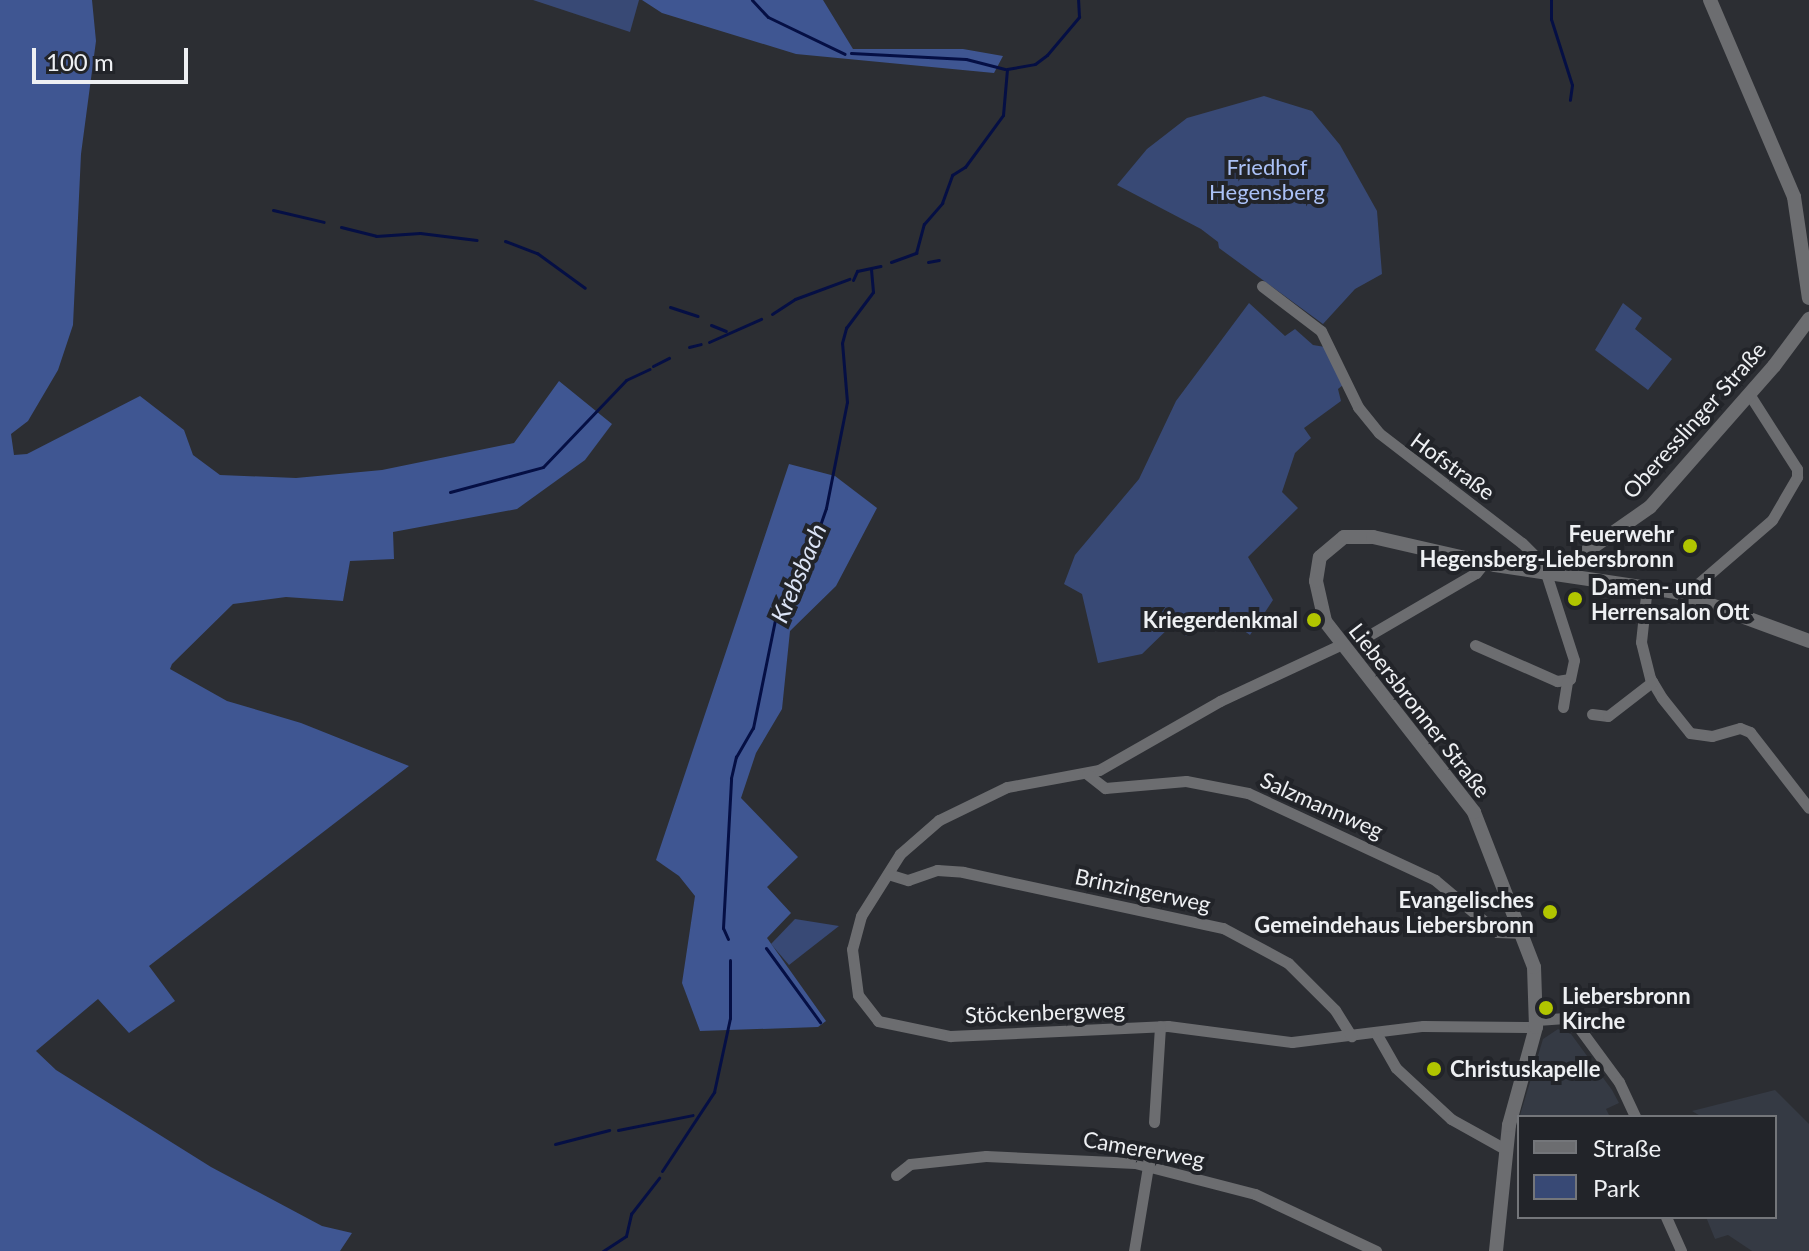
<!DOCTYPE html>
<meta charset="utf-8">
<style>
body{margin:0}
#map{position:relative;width:1809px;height:1251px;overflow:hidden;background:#2c2e33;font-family:Lato,sans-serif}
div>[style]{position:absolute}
.built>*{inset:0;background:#353a44}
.green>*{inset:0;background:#384975}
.forest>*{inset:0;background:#3f5692}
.stream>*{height:3px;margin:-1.5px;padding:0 1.5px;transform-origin:1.5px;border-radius:1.5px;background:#050f44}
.minor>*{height:11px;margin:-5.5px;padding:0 5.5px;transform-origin:5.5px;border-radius:5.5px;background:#6c6d70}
.tertiary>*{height:14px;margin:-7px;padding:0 7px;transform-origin:7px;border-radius:7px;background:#6c6d70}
.dots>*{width:22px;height:22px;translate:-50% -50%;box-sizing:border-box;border:4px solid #222429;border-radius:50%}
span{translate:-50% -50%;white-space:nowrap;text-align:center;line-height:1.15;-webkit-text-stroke:8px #222429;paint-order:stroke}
.park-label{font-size:22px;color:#abc1f6}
.street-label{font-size:22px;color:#eef0f3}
.poi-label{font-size:22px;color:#eef0f3;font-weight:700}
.right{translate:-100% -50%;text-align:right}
.left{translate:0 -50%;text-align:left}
.water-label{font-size:24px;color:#dce4f6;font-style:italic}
.legend{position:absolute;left:1517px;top:1115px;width:260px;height:104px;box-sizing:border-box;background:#222429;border:2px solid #74767a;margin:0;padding:10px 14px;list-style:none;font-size:24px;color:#eef0f3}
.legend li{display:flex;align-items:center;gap:16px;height:40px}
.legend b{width:40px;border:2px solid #74767a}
.scale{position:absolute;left:32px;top:48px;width:156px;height:36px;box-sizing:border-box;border:4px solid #eef0f3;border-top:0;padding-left:10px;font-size:24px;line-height:28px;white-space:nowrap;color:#eef0f3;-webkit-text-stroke:6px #222429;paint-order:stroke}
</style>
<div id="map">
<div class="built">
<div style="clip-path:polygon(1558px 1029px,1571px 1034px,1612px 1090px,1619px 1103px,1606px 1109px,1610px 1117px,1520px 1115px,1543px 1039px)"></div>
<div style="clip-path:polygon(1775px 1090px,1809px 1124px,1809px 1251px,1752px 1251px,1728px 1235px,1715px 1239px,1706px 1217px,1775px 1217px,1775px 1117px,1702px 1117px,1692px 1111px)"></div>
</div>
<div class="green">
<div style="clip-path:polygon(533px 0,639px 0,630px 32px)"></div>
<div style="clip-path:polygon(1264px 96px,1312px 111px,1340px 145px,1377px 211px,1382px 274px,1355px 289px,1323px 324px,1219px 248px,1218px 242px,1201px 229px,1117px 185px,1147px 149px,1187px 118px)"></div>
<div style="clip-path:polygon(1249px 303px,1285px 336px,1295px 329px,1313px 345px,1325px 347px,1343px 385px,1338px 389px,1341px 401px,1304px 428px,1311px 438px,1295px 453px,1282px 492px,1298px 508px,1248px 557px,1273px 600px,1250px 635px,1223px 616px,1186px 636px,1173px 624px,1142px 654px,1098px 663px,1082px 594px,1064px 584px,1075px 555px,1139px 479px,1176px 401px)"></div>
<div style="clip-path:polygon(1623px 303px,1642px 318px,1635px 329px,1672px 359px,1648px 390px,1595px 350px)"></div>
<div style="clip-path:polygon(795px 919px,839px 926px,789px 965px,771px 944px)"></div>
</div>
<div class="forest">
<div style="clip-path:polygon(0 0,92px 0,96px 41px,81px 154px,73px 325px,58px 370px,28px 421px,11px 434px,14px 455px,27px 454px,140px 396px,184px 430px,193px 455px,220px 475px,296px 478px,382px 470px,514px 443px,559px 381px,612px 424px,585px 460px,517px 509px,393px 532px,394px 559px,350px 561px,343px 601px,286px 597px,233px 604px,172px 664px,170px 669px,227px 701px,301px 723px,409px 766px,149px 966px,175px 1001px,129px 1033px,98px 999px,36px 1051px,56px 1070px,211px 1167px,322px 1226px,352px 1233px,340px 1251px,0 1251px)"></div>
<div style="clip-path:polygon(642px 0,823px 0,853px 49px,963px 49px,1003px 56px,994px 73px,796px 54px,662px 13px)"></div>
<div style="clip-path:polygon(789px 464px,835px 476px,877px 508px,836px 586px,790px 631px,782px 709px,756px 753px,741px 798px,798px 857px,767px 887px,791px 913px,767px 938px,826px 1021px,818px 1027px,700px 1031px,682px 983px,695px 896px,679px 876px,656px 860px)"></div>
</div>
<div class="stream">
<div style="left:752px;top:0;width:23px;rotate:47deg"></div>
<div style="left:768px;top:17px;width:85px;rotate:25.7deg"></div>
<div style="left:1551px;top:0;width:19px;rotate:90deg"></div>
<div style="left:1551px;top:19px;width:69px;rotate:72.3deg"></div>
<div style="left:1572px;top:85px;width:15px;rotate:98deg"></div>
<div style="left:851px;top:53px;width:115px;rotate:3deg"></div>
<div style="left:966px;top:59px;width:40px;rotate:14.4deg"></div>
<div style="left:273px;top:210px;width:52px;rotate:13.2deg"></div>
<div style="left:341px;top:227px;width:36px;rotate:14deg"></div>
<div style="left:376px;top:236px;width:44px;rotate:-3.9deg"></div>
<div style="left:420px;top:233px;width:57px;rotate:7deg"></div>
<div style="left:505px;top:241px;width:34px;rotate:21deg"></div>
<div style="left:537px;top:253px;width:59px;rotate:36.1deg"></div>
<div style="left:891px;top:262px;width:27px;rotate:-20deg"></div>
<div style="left:916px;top:253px;width:30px;rotate:-75deg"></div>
<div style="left:924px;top:224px;width:28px;rotate:-49deg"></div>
<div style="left:942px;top:203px;width:30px;rotate:-70deg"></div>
<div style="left:952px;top:175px;width:15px;rotate:-32deg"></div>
<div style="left:965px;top:167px;width:64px;rotate:-53.8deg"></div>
<div style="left:1003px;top:115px;width:46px;rotate:-85deg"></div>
<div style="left:1007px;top:69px;width:28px;rotate:-10deg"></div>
<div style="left:1035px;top:64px;width:15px;rotate:-37deg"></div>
<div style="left:1047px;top:55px;width:50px;rotate:-49.9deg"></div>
<div style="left:1079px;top:17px;width:17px;rotate:-93deg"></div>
<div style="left:928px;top:262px;width:11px;rotate:-10deg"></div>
<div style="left:853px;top:280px;width:10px;rotate:-66deg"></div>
<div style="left:857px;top:271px;width:24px;rotate:-12deg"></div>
<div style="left:670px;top:307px;width:29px;rotate:18deg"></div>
<div style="left:772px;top:314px;width:27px;rotate:-33deg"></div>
<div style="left:795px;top:299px;width:58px;rotate:-20.3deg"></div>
<div style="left:711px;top:325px;width:16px;rotate:22deg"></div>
<div style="left:709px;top:342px;width:57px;rotate:-23.9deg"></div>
<div style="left:689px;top:347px;width:12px;rotate:-14deg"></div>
<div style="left:653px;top:366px;width:18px;rotate:-27deg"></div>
<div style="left:450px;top:492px;width:96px;rotate:-15deg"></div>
<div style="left:543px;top:467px;width:120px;rotate:-46.3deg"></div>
<div style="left:626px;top:380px;width:26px;rotate:-25deg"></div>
<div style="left:728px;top:939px;width:12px;rotate:-114deg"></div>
<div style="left:723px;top:928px;width:150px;rotate:-86.9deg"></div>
<div style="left:731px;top:778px;width:22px;rotate:-77deg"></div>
<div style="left:736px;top:757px;width:34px;rotate:-60deg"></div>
<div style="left:753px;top:728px;width:115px;rotate:-78.5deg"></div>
<div style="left:776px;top:615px;width:46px;rotate:-55.6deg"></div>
<div style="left:802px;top:577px;width:73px;rotate:-70.8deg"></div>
<div style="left:826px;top:508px;width:108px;rotate:-78.8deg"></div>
<div style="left:847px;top:402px;width:59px;rotate:-94.8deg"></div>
<div style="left:842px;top:343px;width:16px;rotate:-75deg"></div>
<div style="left:846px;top:328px;width:45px;rotate:-53.1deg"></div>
<div style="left:873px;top:292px;width:23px;rotate:-95deg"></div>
<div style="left:766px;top:948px;width:92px;rotate:53.9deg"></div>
<div style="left:618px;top:1130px;width:76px;rotate:-11.3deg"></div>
<div style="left:555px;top:1144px;width:56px;rotate:-14.5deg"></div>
<div style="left:662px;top:1171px;width:95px;rotate:-56.6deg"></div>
<div style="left:714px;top:1092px;width:76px;rotate:-77.8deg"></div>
<div style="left:730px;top:1018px;width:58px;rotate:-90deg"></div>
<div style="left:603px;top:1251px;width:27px;rotate:-33deg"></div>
<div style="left:626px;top:1236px;width:23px;rotate:-77deg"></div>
<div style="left:631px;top:1214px;width:46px;rotate:-52.1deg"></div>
</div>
<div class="minor">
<div style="left:1262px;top:286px;width:74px;rotate:37.3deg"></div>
<div style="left:1321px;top:331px;width:85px;rotate:64deg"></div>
<div style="left:1358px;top:407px;width:33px;rotate:51deg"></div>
<div style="left:1379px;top:433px;width:180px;rotate:37.6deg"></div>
<div style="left:1522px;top:543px;width:18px;rotate:45deg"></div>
<div style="left:1535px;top:556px;width:14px;rotate:73deg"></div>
<div style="left:1647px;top:586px;width:56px;rotate:96.1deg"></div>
<div style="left:1641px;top:642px;width:37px;rotate:76deg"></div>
<div style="left:1650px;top:678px;width:23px;rotate:59deg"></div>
<div style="left:1662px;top:698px;width:45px;rotate:51.3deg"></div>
<div style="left:1690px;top:733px;width:22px;rotate:8deg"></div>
<div style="left:1712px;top:736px;width:29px;rotate:-16deg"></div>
<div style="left:1740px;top:728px;width:11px;rotate:22deg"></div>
<div style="left:1750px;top:732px;width:96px;rotate:52.2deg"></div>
<div style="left:1693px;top:597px;width:15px;rotate:-67deg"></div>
<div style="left:1699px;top:583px;width:96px;rotate:-40.8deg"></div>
<div style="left:1772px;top:520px;width:50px;rotate:-59.8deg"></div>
<div style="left:1797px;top:477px;width:8px;rotate:-90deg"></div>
<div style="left:1797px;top:469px;width:89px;rotate:-122.6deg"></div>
<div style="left:1366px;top:637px;width:127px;rotate:-30.2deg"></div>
<div style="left:1476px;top:573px;width:13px;rotate:-51deg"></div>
<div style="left:1340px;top:645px;width:132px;rotate:155deg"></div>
<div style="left:1220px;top:701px;width:139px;rotate:150.3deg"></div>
<div style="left:1099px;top:770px;width:94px;rotate:169.5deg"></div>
<div style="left:1007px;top:787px;width:76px;rotate:154.1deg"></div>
<div style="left:939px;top:820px;width:52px;rotate:138.9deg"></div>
<div style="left:900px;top:854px;width:73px;rotate:122.2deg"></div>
<div style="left:861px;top:916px;width:34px;rotate:105deg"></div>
<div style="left:852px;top:949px;width:46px;rotate:82.6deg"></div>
<div style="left:858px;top:995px;width:33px;rotate:52deg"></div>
<div style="left:878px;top:1021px;width:74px;rotate:11.8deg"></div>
<div style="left:950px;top:1036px;width:218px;rotate:-2.6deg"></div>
<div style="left:1168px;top:1026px;width:125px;rotate:7.4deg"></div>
<div style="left:1292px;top:1042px;width:132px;rotate:-7deg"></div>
<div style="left:1423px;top:1026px;width:113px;rotate:0.5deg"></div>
<div style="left:1475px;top:645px;width:90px;rotate:23.7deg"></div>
<div style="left:1557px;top:681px;width:13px;rotate:-9deg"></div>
<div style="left:1570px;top:679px;width:19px;rotate:-78deg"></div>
<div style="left:1574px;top:660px;width:95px;rotate:-107.9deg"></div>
<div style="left:1563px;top:707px;width:25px;rotate:-81deg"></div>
<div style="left:1592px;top:714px;width:16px;rotate:7deg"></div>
<div style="left:1608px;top:716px;width:56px;rotate:-37.7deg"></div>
<div style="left:1087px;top:774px;width:23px;rotate:38deg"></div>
<div style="left:1105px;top:788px;width:81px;rotate:-4.9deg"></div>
<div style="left:1186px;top:781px;width:63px;rotate:11deg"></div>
<div style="left:1248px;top:793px;width:206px;rotate:24.9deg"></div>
<div style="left:1435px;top:880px;width:81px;rotate:40deg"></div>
<div style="left:1497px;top:932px;width:27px;rotate:2deg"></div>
<div style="left:888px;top:874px;width:21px;rotate:17deg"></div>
<div style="left:908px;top:880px;width:31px;rotate:-19deg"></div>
<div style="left:937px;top:870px;width:26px;rotate:4deg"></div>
<div style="left:963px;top:872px;width:266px;rotate:12.2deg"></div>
<div style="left:1223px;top:928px;width:74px;rotate:28.3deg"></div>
<div style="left:1288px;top:963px;width:66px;rotate:45deg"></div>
<div style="left:1335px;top:1010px;width:31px;rotate:58deg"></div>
<div style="left:1537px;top:1020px;width:28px;rotate:-4deg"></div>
<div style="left:1565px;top:1018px;width:14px;rotate:30deg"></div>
<div style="left:1577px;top:1025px;width:71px;rotate:53.6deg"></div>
<div style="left:1619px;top:1082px;width:38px;rotate:65deg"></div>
<div style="left:1376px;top:1033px;width:40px;rotate:60.3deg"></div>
<div style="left:1396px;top:1068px;width:75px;rotate:42.8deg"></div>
<div style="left:1451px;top:1119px;width:62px;rotate:29.1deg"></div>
<div style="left:1154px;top:1122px;width:96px;rotate:-86.4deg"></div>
<div style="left:896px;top:1175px;width:18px;rotate:-38deg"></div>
<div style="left:910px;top:1164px;width:76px;rotate:-6deg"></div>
<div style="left:986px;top:1156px;width:149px;rotate:2.7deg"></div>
<div style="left:1135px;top:1163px;width:124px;rotate:14.5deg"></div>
<div style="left:1255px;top:1194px;width:134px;rotate:25.2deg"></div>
<div style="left:1666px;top:1217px;width:37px;rotate:66deg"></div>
<div style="left:1134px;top:1251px;width:86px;rotate:-80.6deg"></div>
</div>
<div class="tertiary">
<div style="left:1710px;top:0;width:214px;rotate:66.9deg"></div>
<div style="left:1794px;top:197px;width:102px;rotate:81.6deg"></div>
<div style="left:1569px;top:574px;width:18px;rotate:-63deg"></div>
<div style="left:1577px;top:558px;width:89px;rotate:-34.9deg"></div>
<div style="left:1650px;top:507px;width:188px;rotate:-48.7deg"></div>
<div style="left:1774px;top:366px;width:59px;rotate:-53.3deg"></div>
<div style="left:1496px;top:1251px;width:127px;rotate:-84.1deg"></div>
<div style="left:1509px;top:1125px;width:102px;rotate:-74.6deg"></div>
<div style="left:1536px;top:1027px;width:60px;rotate:-91.9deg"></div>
<div style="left:1534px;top:967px;width:166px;rotate:-111.2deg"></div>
<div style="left:1474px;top:812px;width:242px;rotate:-128deg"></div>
<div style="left:1325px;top:621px;width:41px;rotate:-102.7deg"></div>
<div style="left:1316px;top:581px;width:24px;rotate:-81deg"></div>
<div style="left:1320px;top:557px;width:31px;rotate:-40deg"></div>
<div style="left:1344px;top:537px;width:29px"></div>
<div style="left:1373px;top:537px;width:125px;rotate:12.9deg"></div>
<div style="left:1495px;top:565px;width:183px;rotate:8.5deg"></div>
<div style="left:1676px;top:592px;width:142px;rotate:20.2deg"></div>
</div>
<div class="dots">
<div style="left:1690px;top:546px;background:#b1c500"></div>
<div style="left:1575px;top:599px;background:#b1c500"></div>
<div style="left:1314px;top:620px;background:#b1c500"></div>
<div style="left:1550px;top:912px;background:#b1c500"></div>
<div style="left:1546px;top:1008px;background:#b1c500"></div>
<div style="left:1434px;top:1069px;background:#b1c500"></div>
</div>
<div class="park-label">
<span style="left:1267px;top:179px">Friedhof<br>Hegensberg</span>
</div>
<div class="street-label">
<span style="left:1694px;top:420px;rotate:-48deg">Oberesslinger Straße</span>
<span style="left:1453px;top:466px;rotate:36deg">Hofstraße</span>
<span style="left:1420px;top:710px;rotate:52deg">Liebersbronner Straße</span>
<span style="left:1322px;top:805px;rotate:24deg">Salzmannweg</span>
<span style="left:1143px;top:890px;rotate:12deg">Brinzingerweg</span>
<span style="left:1045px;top:1012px;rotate:-2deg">Stöckenbergweg</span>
<span style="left:1144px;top:1149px;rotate:10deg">Camererweg</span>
</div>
<div class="poi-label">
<span class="right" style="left:1674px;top:546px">Feuerwehr<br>Hegensberg-Liebersbronn</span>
<span class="left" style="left:1591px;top:599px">Damen- und<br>Herrensalon Ott</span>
<span class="right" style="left:1298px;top:620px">Kriegerdenkmal</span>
<span class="right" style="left:1534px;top:912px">Evangelisches<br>Gemeindehaus Liebersbronn</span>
<span class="left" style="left:1562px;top:1008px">Liebersbronn<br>Kirche</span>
<span class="left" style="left:1450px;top:1069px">Christuskapelle</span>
</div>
<div class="water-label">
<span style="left:798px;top:573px;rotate:-67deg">Krebsbach</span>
</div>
<ul class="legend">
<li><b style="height:10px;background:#6c6d70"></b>Straße</li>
<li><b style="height:22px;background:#384975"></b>Park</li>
</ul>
<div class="scale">100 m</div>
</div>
